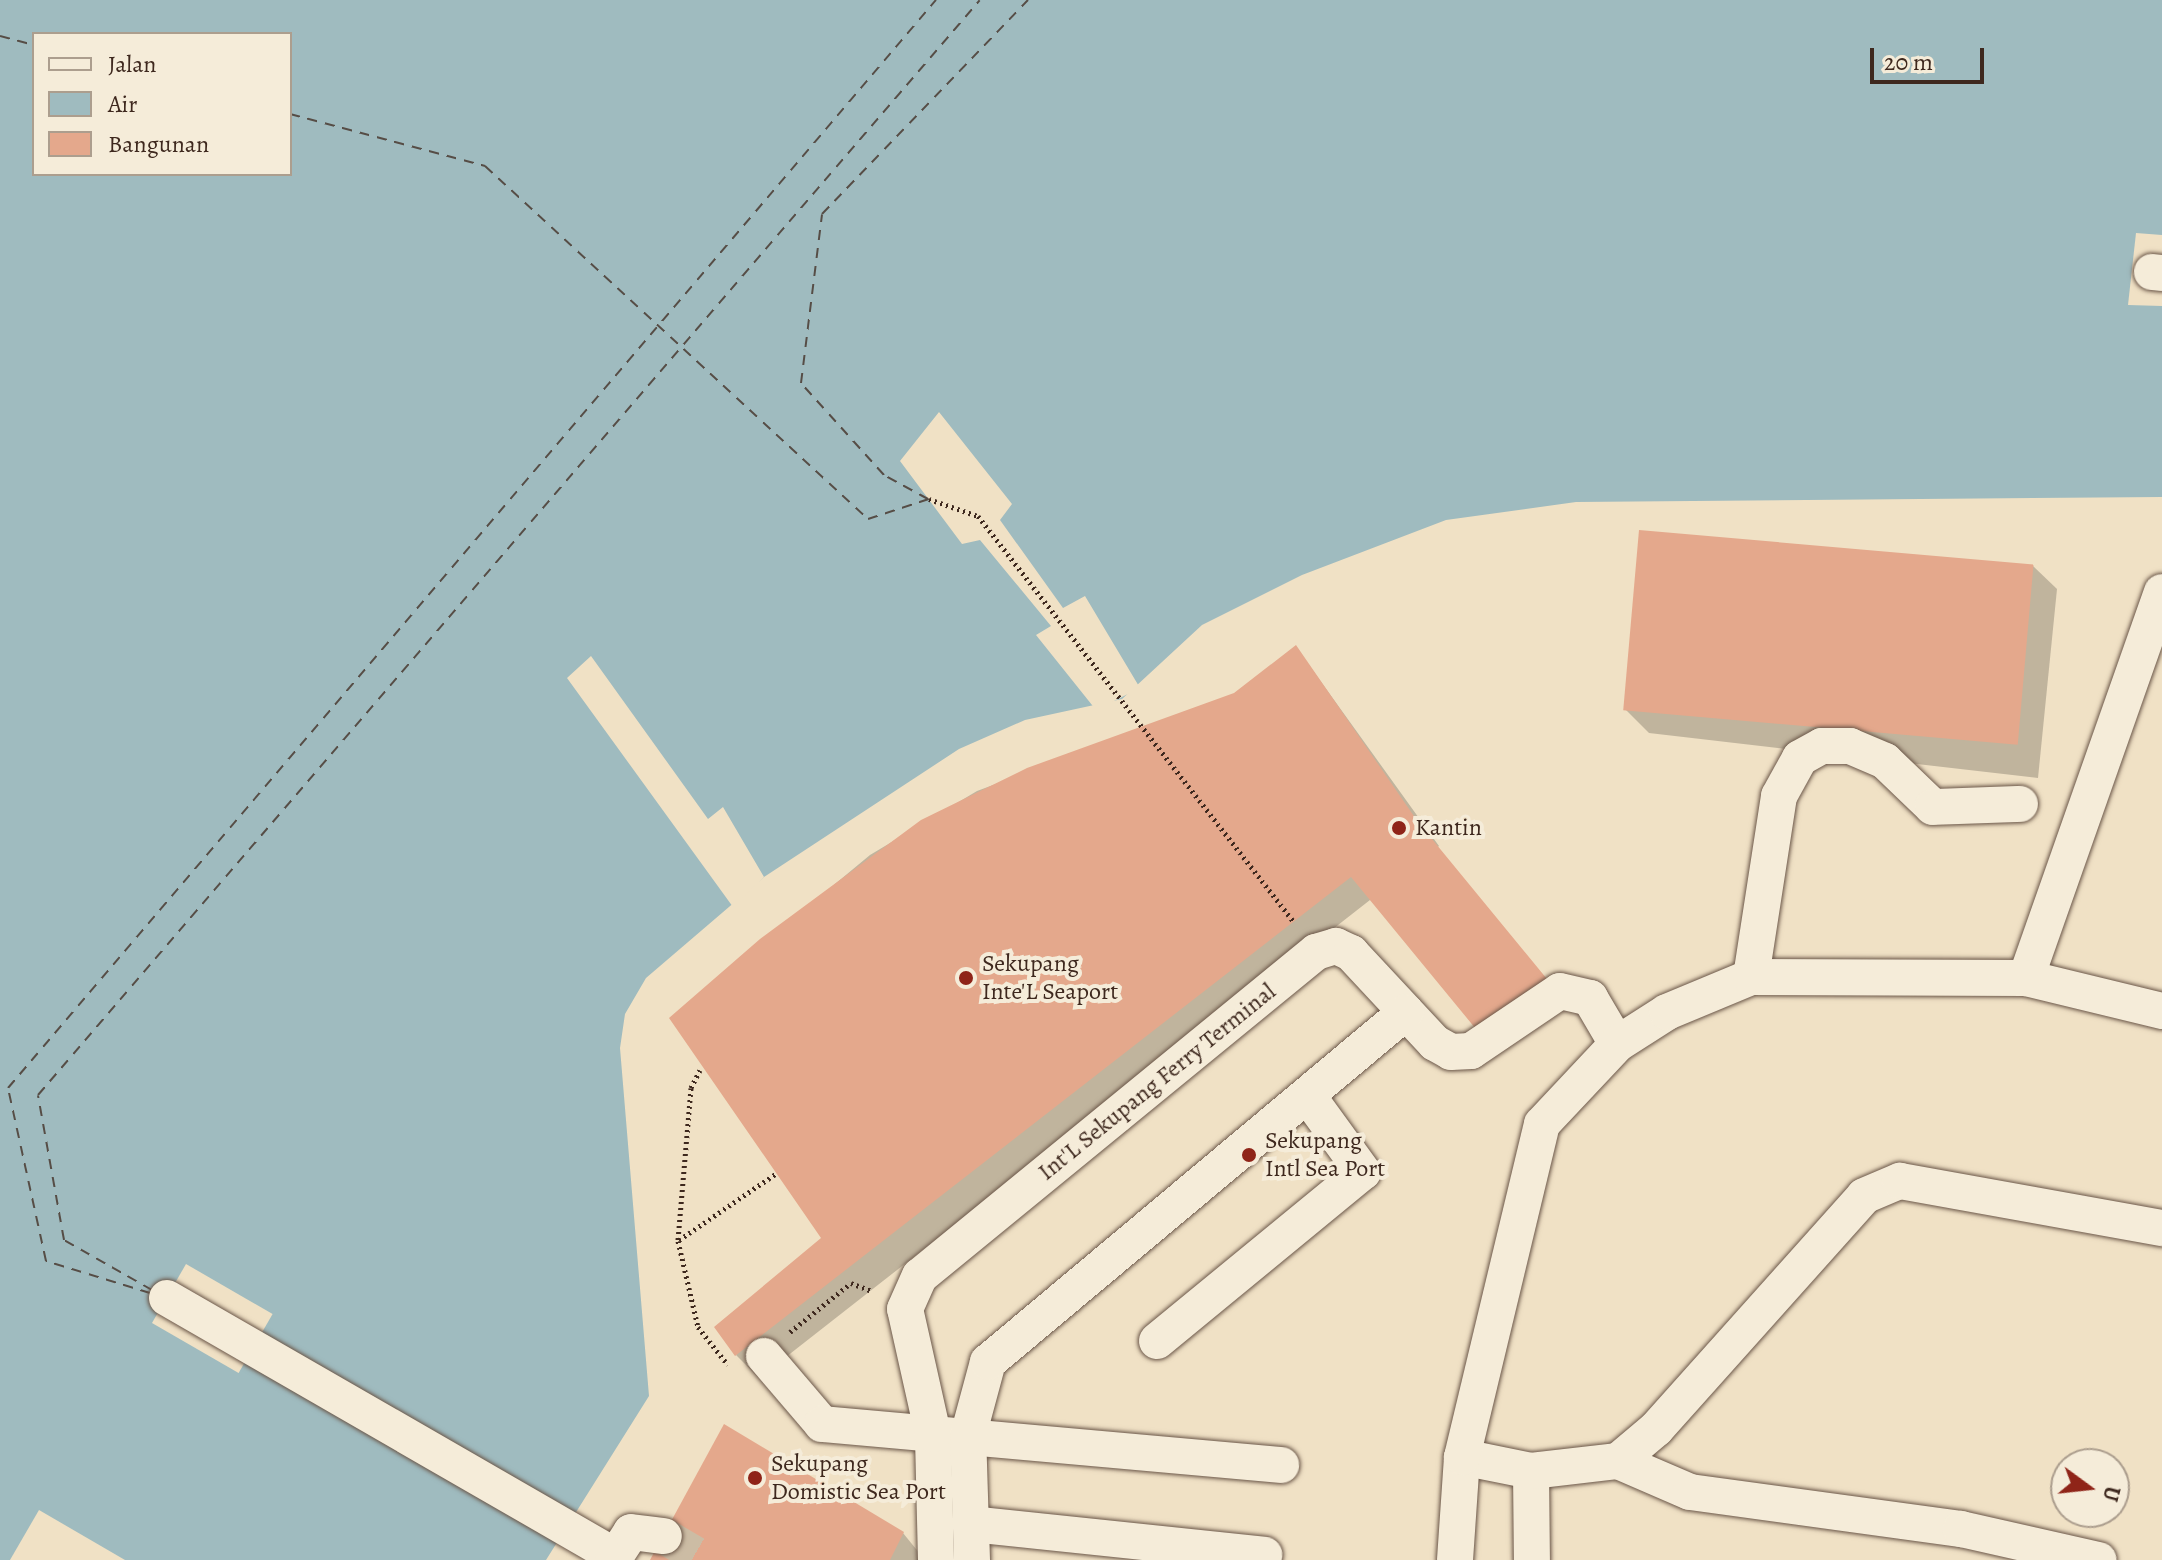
<!DOCTYPE html>
<style>
body{margin:0}
#map{position:relative;width:2162px;height:1560px;overflow:hidden;background:#f0e1c5;font-family:Alegreya,serif}
div>[style]{position:absolute}
.water>*{inset:0;background:#9fbbbf}
.pier>*{inset:0;background:#f0e1c5;transform-origin:0 0}
.shadow>*{inset:0;background:#0003}
.ferry>*{height:2px;margin-top:-1px;transform-origin:0;background:repeating-linear-gradient(90deg,#564d46 0 10px,transparent 0 18px)}
.building>*{inset:0;background:#e4a88c;transform-origin:0 0}
.minor-tunnel>*{height:36px;margin-top:-18px;transform-origin:0;background:repeating-linear-gradient(90deg,#ccbca4 0 36px,transparent 0 54px)}
.path>*{height:5px;margin-top:-2.5px;transform-origin:0;background:repeating-linear-gradient(90deg,#3e281e 0 2px,transparent 0 6px)}
.roads{filter:drop-shadow(0 0 2px #6a5648) drop-shadow(0 0 2px #6a5648)}
.minor>*{height:36px;margin:-18px;padding:0 18px;transform-origin:18px;border-radius:18px;background:#f5ecd9}
.dots>*{width:22px;height:22px;translate:-50% -50%;box-sizing:border-box;border:4px solid #f5ecd9;border-radius:50%}
span{translate:-50% -50%;white-space:nowrap;text-align:center;line-height:1.15;-webkit-text-stroke:8px #f5ecd9;paint-order:stroke}
.poi-label{font-size:24px;color:#3e281e}
.left{translate:0 -50%;text-align:left}
.street-label{font-size:24px;color:#3e281e}
.legend{position:absolute;left:32px;top:32px;width:260px;height:144px;box-sizing:border-box;background:#f5ecd9;border:2px solid #ac9e8e;margin:0;padding:10px 14px;list-style:none;font-size:24px;color:#3e281e}
.legend li{display:flex;align-items:center;gap:16px;height:40px}
.legend b{width:40px;border:2px solid #ac9e8e}
.north{position:absolute;left:2050px;top:1448px;width:80px;height:80px;box-sizing:border-box;background:#f5ecd9;border:2px solid #ac9e8e;border-radius:50%;rotate:105deg;font-size:22px;font-weight:700;line-height:32px;text-align:center;color:#3e281e}
.north::after{content:'';display:block;margin:auto;width:28px;height:36px;background:#8f2418;clip-path:polygon(50% 0,100% 100%,50% 72%,0 100%)}
.scale{position:absolute;left:1870px;top:48px;width:114px;height:36px;box-sizing:border-box;border:4px solid #3e281e;border-top:0;padding-left:10px;font-size:24px;line-height:28px;white-space:nowrap;color:#3e281e;-webkit-text-stroke:6px #f5ecd9;paint-order:stroke}
</style>
<div id="map">
<div class="water">
<div style="clip-path:polygon(evenodd,0 0,2162px 0,2162px 497px,1576px 502px,1446px 520px,1302px 575px,1202px 625px,1122px 699px,1025px 720px,959px 749px,764px 877px,646px 978px,625px 1014px,620px 1048px,649px 1396px,546px 1560px,0 1560px,0 0,34px 34px,290px 34px,290px 174px,34px 174px,34px 34px)"></div>
</div>
<div class="pier">
<div style="clip-path:polygon(2136px 233px,2162px 235px,2162px 306px,2128px 305px)"></div>
<div style="clip-path:polygon(939px 412px,1012px 504px,1000px 520px,1063px 608px,1085px 596px,1140px 688px,1096px 710px,1036px 635px,1051px 626px,980px 540px,962px 544px,900px 461px)"></div>
<div style="clip-path:polygon(591px 656px,708px 819px,723px 807px,764px 877px,733px 907px,567px 678px)"></div>
<div style="left:186px;top:1264px;width:100px;height:68px;rotate:30deg"></div>
<div style="clip-path:polygon(39px 1510px,125px 1560px,10px 1560px)"></div>
</div>
<div class="shadow">
<div style="clip-path:polygon(2033px 566px,2057px 589px,2038px 778px,1649px 733px,1625px 709px)"></div>
<div style="clip-path:polygon(1296px 647px,1439px 846px,759px 1378px,736px 1355px,824px 1238px,672px 1019px,870px 855px,977px 791px,1235px 695px)"></div>
<div style="clip-path:polygon(903px 1533px,925px 1560px,652px 1560px)"></div>
</div>
<div class="ferry">
<div style="left:0;top:36px;width:35px;rotate:15deg"></div>
<div style="left:290px;top:114px;width:202px;rotate:14.9deg"></div>
<div style="left:485px;top:166px;width:521px;rotate:42.67deg"></div>
<div style="left:868px;top:519px;width:64px;rotate:-18.2deg"></div>
<div style="left:928px;top:499px;width:50px;rotate:-151.4deg"></div>
<div style="left:884px;top:475px;width:124px;rotate:-132.1deg"></div>
<div style="left:801px;top:383px;width:170px;rotate:-82.9deg"></div>
<div style="left:822px;top:214px;width:297px;rotate:-46.1deg"></div>
<div style="left:152px;top:1290px;width:101px;rotate:-150.4deg"></div>
<div style="left:64px;top:1240px;width:147px;rotate:-100.2deg"></div>
<div style="left:38px;top:1095px;width:1444px;rotate:-49.3deg"></div>
<div style="left:150px;top:1293px;width:109px;rotate:-162.9deg"></div>
<div style="left:46px;top:1261px;width:177px;rotate:-102.4deg"></div>
<div style="left:8px;top:1088px;width:1430px;rotate:-49.54deg"></div>
</div>
<div class="building">
<div style="left:1639px;top:530px;width:396px;height:181px;rotate:5deg"></div>
<div style="clip-path:polygon(1296px 645px,1418px 822px,1547px 979px,1480px 1034px,1351px 877px,735px 1356px,714px 1327px,821px 1238px,669px 1018px,760px 939px,921px 820px,1027px 768px,1234px 693px)"></div>
<div style="clip-path:polygon(724px 1424px,904px 1532px,890px 1560px,650px 1560px)"></div>
</div>
<div class="minor-tunnel">
<div style="left:664px;top:1536px;width:48px;rotate:30.3deg"></div>
</div>
<div class="path">
<div style="left:929px;top:499px;width:52px;rotate:19.1deg"></div>
<div style="left:978px;top:516px;width:514px;rotate:52.11deg"></div>
<div style="left:700px;top:1070px;width:20px;rotate:117deg"></div>
<div style="left:691px;top:1088px;width:154px;rotate:94.9deg"></div>
<div style="left:678px;top:1241px;width:88px;rotate:76.9deg"></div>
<div style="left:698px;top:1327px;width:48px;rotate:51.7deg"></div>
<div style="left:679px;top:1240px;width:119px;rotate:-34.4deg"></div>
<div style="left:790px;top:1332px;width:78px;rotate:-38.8deg"></div>
<div style="left:851px;top:1283px;width:22px;rotate:21deg"></div>
</div>
<div class="roads">
<div class="minor">
<div style="left:2152px;top:272px;width:10px;rotate:6deg"></div>
<div style="left:1751px;top:977px;width:183px;rotate:-81.2deg"></div>
<div style="left:1779px;top:796px;width:43px;rotate:-61.1deg"></div>
<div style="left:1800px;top:758px;width:25px;rotate:-29deg"></div>
<div style="left:1822px;top:746px;width:28px"></div>
<div style="left:1850px;top:746px;width:38px;rotate:23deg"></div>
<div style="left:1885px;top:761px;width:66px;rotate:43.8deg"></div>
<div style="left:1933px;top:807px;width:87px;rotate:-2deg"></div>
<div style="left:2026px;top:978px;width:409px;rotate:-70.6deg"></div>
<div style="left:167px;top:1298px;width:517px;rotate:29.94deg"></div>
<div style="left:1157px;top:1341px;width:266px;rotate:-39.4deg"></div>
<div style="left:1363px;top:1172px;width:95px;rotate:-126deg"></div>
<div style="left:764px;top:1356px;width:89px;rotate:49.5deg"></div>
<div style="left:822px;top:1424px;width:461px;rotate:5.1deg"></div>
<div style="left:1462px;top:1457px;width:70px;rotate:11.5deg"></div>
<div style="left:1531px;top:1471px;width:89px;rotate:89.4deg"></div>
<div style="left:1618px;top:1461px;width:78px;rotate:23.3deg"></div>
<div style="left:1690px;top:1492px;width:274px;rotate:7.8deg"></div>
<div style="left:1961px;top:1529px;width:141px;rotate:12.7deg"></div>
<div style="left:1531px;top:1471px;width:88px;rotate:-6.6deg"></div>
<div style="left:1618px;top:1461px;width:50px;rotate:-40.1deg"></div>
<div style="left:1656px;top:1429px;width:312px;rotate:-48.2deg"></div>
<div style="left:1864px;top:1196px;width:39px;rotate:-23deg"></div>
<div style="left:1900px;top:1181px;width:266px;rotate:10.2deg"></div>
<div style="left:971px;top:1524px;width:295px;rotate:6deg"></div>
<div style="left:613px;top:1560px;width:33px;rotate:-57deg"></div>
<div style="left:631px;top:1532px;width:33px;rotate:7deg"></div>
<div style="left:936px;top:1560px;width:126px;rotate:-91.4deg"></div>
<div style="left:933px;top:1434px;width:128px;rotate:-102.6deg"></div>
<div style="left:905px;top:1309px;width:36px;rotate:-66deg"></div>
<div style="left:920px;top:1276px;width:512px;rotate:-39.29deg"></div>
<div style="left:1316px;top:952px;width:21px;rotate:-17deg"></div>
<div style="left:1336px;top:946px;width:17px;rotate:25deg"></div>
<div style="left:1351px;top:953px;width:123px;rotate:47deg"></div>
<div style="left:1435px;top:1043px;width:18px;rotate:29deg"></div>
<div style="left:1451px;top:1052px;width:20px;rotate:-3deg"></div>
<div style="left:1471px;top:1051px;width:107px;rotate:-34deg"></div>
<div style="left:1560px;top:991px;width:31px;rotate:13deg"></div>
<div style="left:1590px;top:998px;width:53px;rotate:59.6deg"></div>
<div style="left:972px;top:1560px;width:124px;rotate:-91.8deg"></div>
<div style="left:968px;top:1436px;width:77px;rotate:-74.9deg"></div>
<div style="left:988px;top:1362px;width:545px;rotate:-39.94deg"></div>
<div style="left:1455px;top:1560px;width:103px;rotate:-86.1deg"></div>
<div style="left:1462px;top:1457px;width:342px;rotate:-76.5deg"></div>
<div style="left:1542px;top:1124px;width:110px;rotate:-46.8deg"></div>
<div style="left:1617px;top:1044px;width:59px;rotate:-32.6deg"></div>
<div style="left:1667px;top:1012px;width:91px;rotate:-22.6deg"></div>
<div style="left:1751px;top:977px;width:275px;rotate:0.2deg"></div>
<div style="left:2026px;top:978px;width:140px;rotate:13.6deg"></div>
</div>
</div>
<div class="dots">
<div style="left:1399px;top:828px;background:#8f2418"></div>
<div style="left:966px;top:978px;background:#8f2418"></div>
<div style="left:1249px;top:1155px;background:#8f2418"></div>
<div style="left:755px;top:1478px;background:#8f2418"></div>
</div>
<div class="poi-label">
<span class="left" style="left:1415px;top:828px">Kantin</span>
<span class="left" style="left:982px;top:978px">Sekupang<br>Inte'L Seaport</span>
<span class="left" style="left:1265px;top:1155px">Sekupang<br>Intl Sea Port</span>
<span class="left" style="left:771px;top:1478px">Sekupang<br>Domistic Sea Port</span>
</div>
<div class="street-label">
<span style="left:1157px;top:1082px;rotate:-39deg">Int'L Sekupang Ferry Terminal</span>
</div>
<ul class="legend">
<li><b style="height:10px;background:#f5ecd9"></b>Jalan</li>
<li><b style="height:22px;background:#9fbbbf"></b>Air</li>
<li><b style="height:22px;background:#e4a88c"></b>Bangunan</li>
</ul>
<div class="north">U</div>
<div class="scale">20 m</div>
</div>
